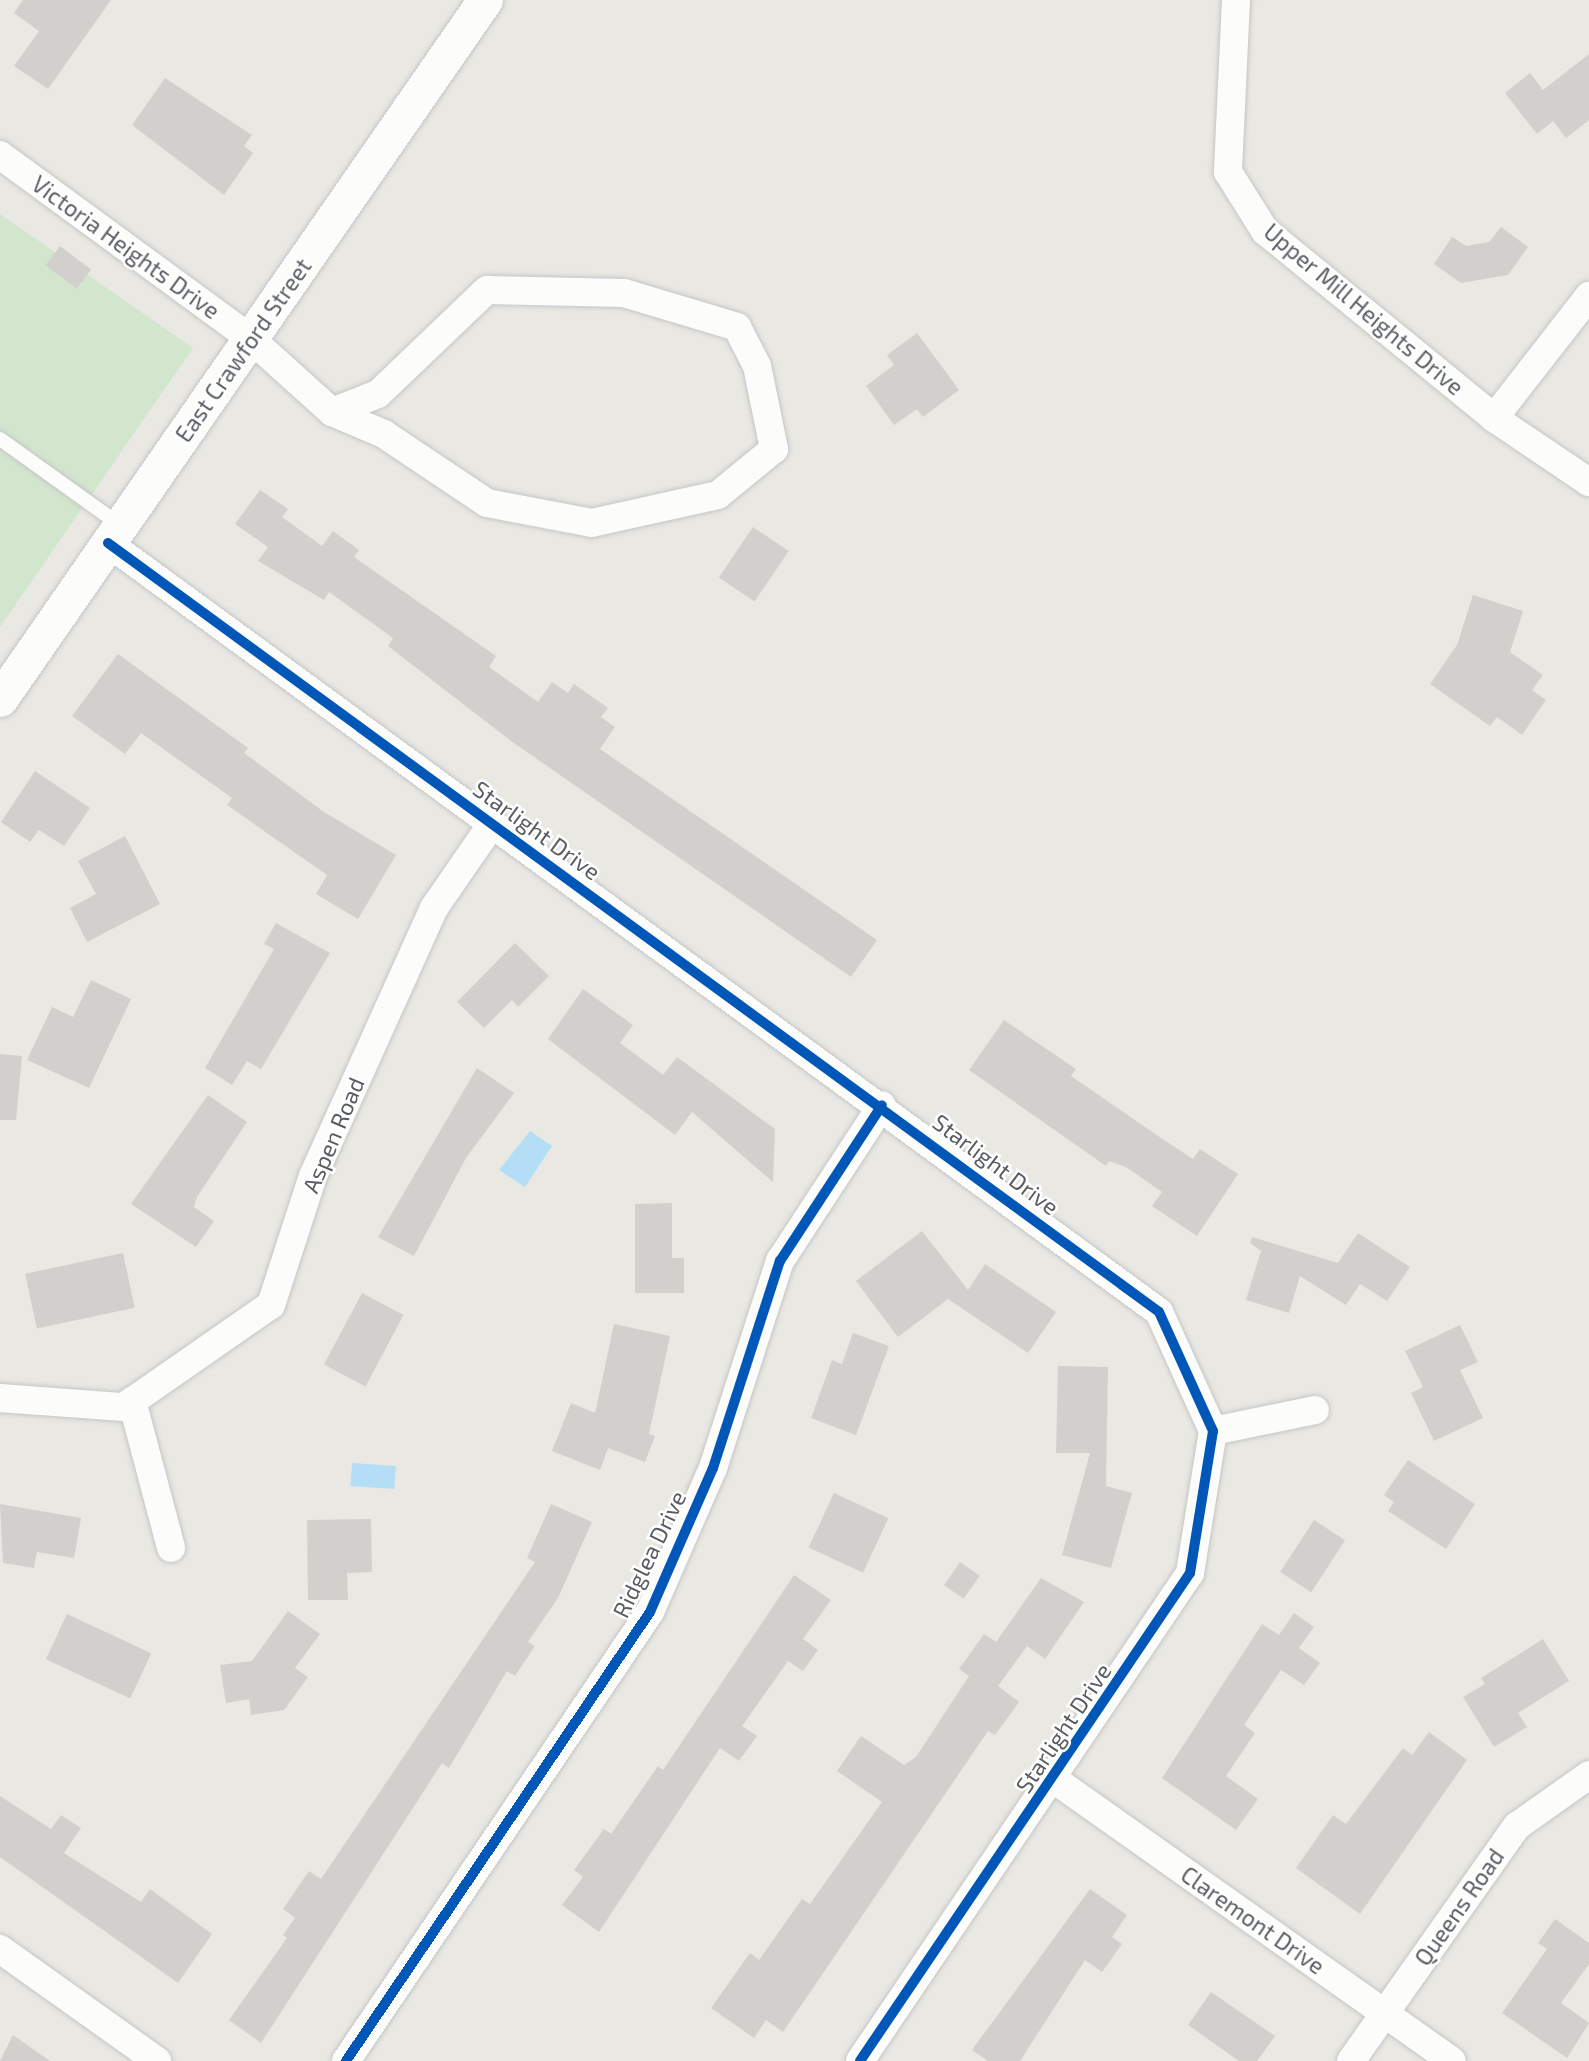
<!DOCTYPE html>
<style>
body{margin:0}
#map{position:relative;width:1589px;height:2061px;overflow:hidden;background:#e9e8e3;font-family:"Exo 2",sans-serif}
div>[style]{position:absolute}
.green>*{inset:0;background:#d2e6ce}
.water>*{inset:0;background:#b4def6;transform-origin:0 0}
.building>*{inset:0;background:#d1d0cd;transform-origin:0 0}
.roads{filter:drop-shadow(0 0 2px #c6c6c5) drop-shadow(0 0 2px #c6c6c5)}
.service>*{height:14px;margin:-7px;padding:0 7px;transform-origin:7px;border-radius:7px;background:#fcfcfb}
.minor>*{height:28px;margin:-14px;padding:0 14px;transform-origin:14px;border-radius:14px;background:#fcfcfb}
.tertiary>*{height:35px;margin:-17.5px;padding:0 17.5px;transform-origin:17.5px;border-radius:17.5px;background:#fcfcfb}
.cycleway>*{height:10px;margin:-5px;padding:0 5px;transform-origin:5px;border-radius:5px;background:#0057b8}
span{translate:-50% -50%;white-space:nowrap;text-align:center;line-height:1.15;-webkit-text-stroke:5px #fff;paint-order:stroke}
.street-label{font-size:23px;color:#595d61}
</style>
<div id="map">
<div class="green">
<div style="clip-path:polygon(0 214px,193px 348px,0 627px)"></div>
</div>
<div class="water">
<div style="clip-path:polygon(530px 1131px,552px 1146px,525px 1187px,499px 1170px)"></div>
<div style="left:352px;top:1463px;width:44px;height:23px;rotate:4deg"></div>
</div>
<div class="building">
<div style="clip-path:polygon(23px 0,111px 0,48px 89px,14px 66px,39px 31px,14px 13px)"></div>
<div style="clip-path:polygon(1589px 54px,1589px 120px,1566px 138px,1553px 121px,1537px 134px,1505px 93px,1530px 73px,1543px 90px)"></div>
<div style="clip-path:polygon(165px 78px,252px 135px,244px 146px,253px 153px,224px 195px,132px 125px)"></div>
<div style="clip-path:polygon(1501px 227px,1528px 247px,1508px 275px,1461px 283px,1434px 264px,1452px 237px,1466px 246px,1489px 242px)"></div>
<div style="left:60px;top:246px;width:39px;height:24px;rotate:37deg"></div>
<div style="clip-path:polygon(917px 333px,959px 390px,923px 417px,917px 409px,894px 425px,866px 386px,894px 365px,887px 355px)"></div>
<div style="clip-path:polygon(260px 490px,288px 509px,282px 517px,322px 546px,333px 531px,359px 550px,354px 557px,496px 656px,489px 667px,538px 702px,552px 682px,568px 693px,574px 684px,608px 708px,601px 717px,615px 727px,600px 749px,877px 940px,851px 977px,511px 741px,388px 646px,393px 638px,329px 592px,324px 600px,258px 561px,268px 547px,235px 524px)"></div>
<div style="left:753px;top:527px;width:43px;height:61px;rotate:34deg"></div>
<div style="clip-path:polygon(1473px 595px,1523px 611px,1510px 652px,1543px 675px,1532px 690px,1546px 700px,1522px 735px,1497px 717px,1490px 726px,1430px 684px,1457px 645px)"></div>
<div style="clip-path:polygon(118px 654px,248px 748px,244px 753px,324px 812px,396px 855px,358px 919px,316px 894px,327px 875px,227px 805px,232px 798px,141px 733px,125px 754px,72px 716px)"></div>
<div style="clip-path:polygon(35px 771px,90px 808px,64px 846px,39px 830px,30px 842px,1px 822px)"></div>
<div style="clip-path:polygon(125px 836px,160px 904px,87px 942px,70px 908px,96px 894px,78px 861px)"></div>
<div style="clip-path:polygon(276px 923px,330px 953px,261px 1069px,247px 1061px,232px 1085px,205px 1068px,274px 949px,264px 944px)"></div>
<div style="clip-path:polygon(515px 943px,549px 976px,518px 1007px,512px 1000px,484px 1028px,457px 1002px)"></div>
<div style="clip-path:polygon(91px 980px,131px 999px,89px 1088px,27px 1060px,52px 1007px,73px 1017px)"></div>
<div style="clip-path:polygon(583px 989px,633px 1025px,620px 1043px,663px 1075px,677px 1057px,775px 1129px,773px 1182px,692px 1112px,675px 1135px,548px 1039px)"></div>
<div style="clip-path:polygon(1004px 1020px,1076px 1069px,1071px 1076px,1164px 1140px,1193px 1159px,1200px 1149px,1238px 1174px,1197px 1236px,1152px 1206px,1162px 1192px,1126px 1167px,1109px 1161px,1106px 1166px,969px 1070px)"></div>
<div style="clip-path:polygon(0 1054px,22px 1056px,16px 1120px,0 1120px)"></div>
<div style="clip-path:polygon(477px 1068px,514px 1093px,466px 1158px,414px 1256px,378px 1237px)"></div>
<div style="clip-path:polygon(208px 1095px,247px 1122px,197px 1197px,194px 1207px,214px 1221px,196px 1247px,131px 1204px)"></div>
<div style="clip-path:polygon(672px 1203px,672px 1258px,684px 1258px,684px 1293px,635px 1293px,635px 1204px)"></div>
<div style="clip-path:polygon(922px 1231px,968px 1290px,985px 1264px,1056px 1312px,1028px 1353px,948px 1299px,898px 1337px,856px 1281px)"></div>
<div style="clip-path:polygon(1358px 1233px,1410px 1267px,1387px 1301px,1360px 1284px,1346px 1305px,1300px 1276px,1289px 1313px,1246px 1300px,1261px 1251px,1250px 1243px,1252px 1237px,1338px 1263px)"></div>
<div style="left:123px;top:1253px;width:56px;height:100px;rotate:78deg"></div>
<div style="left:362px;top:1293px;width:47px;height:81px;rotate:28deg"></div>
<div style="clip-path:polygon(614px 1324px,670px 1336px,649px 1434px,655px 1436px,645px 1462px,608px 1448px,600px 1470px,552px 1451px,571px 1403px,595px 1413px)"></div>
<div style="clip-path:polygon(1460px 1325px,1478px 1362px,1460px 1370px,1483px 1418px,1434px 1441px,1411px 1393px,1423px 1387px,1405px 1351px)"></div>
<div style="clip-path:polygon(853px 1333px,889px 1346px,856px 1435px,811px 1418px,832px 1360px,842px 1364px)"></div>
<div style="clip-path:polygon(1058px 1366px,1108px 1367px,1106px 1486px,1132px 1493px,1111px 1568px,1062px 1555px,1090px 1453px,1056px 1453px)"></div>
<div style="clip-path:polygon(1408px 1460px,1475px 1504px,1446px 1549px,1388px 1511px,1394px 1502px,1384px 1495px)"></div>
<div style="left:834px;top:1493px;width:60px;height:60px;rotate:25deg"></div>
<div style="clip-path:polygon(0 1504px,81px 1518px,74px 1558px,37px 1552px,34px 1568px,3px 1563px)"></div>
<div style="clip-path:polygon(551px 1504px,592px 1522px,558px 1598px,528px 1642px,535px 1646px,515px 1676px,507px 1671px,449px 1768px,442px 1763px,261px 2043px,229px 2020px,287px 1938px,283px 1935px,295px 1918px,283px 1909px,309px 1871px,321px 1879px,535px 1562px,527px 1558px)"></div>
<div style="clip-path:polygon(371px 1519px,372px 1572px,347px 1573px,348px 1600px,308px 1600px,307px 1520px)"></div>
<div style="left:1314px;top:1520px;width:37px;height:62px;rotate:33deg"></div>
<div style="left:960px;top:1562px;width:24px;height:28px;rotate:35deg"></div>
<div style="clip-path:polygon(794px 1575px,831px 1600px,803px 1639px,818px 1650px,803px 1671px,788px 1661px,742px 1726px,757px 1736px,739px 1761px,720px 1748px,599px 1932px,562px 1905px,583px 1877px,574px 1870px,604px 1829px,611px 1834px,658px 1766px,663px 1770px)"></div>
<div style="clip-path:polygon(1041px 1578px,1084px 1602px,1045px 1659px,1027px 1646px,998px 1686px,1019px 1702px,995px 1735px,988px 1731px,783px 2032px,766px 2020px,754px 2038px,711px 2008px,750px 1953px,759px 1960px,802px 1899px,810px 1904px,882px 1802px,837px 1771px,861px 1736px,904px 1765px,916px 1757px,969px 1676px,959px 1669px,984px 1634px,996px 1642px)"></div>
<div style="clip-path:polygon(288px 1611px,320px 1634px,295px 1668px,308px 1677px,284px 1710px,251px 1715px,249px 1699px,226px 1703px,220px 1665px,252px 1661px)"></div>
<div style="clip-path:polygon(1294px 1613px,1314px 1627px,1299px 1648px,1320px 1663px,1304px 1685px,1281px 1670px,1244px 1725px,1255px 1733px,1226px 1776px,1258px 1799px,1236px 1830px,1162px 1778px,1262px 1624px,1279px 1635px)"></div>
<div style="left:67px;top:1614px;width:93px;height:50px;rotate:25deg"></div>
<div style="clip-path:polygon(1543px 1639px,1569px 1681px,1518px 1713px,1527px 1727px,1494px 1747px,1463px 1697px,1485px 1684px,1481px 1678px)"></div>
<div style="clip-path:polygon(1429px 1732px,1467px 1760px,1360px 1914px,1296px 1868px,1333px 1815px,1346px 1824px,1403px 1748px,1412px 1755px)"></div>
<div style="clip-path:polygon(0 1796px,51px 1829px,61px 1815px,81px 1828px,64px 1853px,141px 1902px,150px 1889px,212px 1934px,178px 1983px,0 1857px)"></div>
<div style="clip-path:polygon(1090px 1889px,1127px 1915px,1112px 1937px,1122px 1944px,1102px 1972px,1085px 1960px,1020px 2061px,988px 2061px,972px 2050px)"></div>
<div style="clip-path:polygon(1555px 1919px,1589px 1943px,1589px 1964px,1561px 2003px,1589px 2023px,1567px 2058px,1502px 2013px,1547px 1949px,1538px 1943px)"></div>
<div style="clip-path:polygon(1211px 1992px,1275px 2036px,1257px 2061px,1239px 2061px,1188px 2025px)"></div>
<div style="clip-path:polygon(13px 2035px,50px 2061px,0 2061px)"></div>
</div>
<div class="roads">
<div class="service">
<div style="left:0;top:439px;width:148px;rotate:35.6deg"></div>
</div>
<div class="minor">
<div style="left:1236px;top:0;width:172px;rotate:92.7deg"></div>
<div style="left:1228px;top:172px;width:70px;rotate:57.9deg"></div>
<div style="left:1265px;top:231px;width:296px;rotate:39.2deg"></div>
<div style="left:1494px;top:418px;width:115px;rotate:34deg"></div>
<div style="left:0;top:155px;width:311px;rotate:36.2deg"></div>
<div style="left:251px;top:339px;width:109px;rotate:42deg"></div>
<div style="left:487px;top:290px;width:137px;rotate:1.3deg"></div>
<div style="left:624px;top:293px;width:118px;rotate:16.7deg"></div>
<div style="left:737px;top:327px;width:44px;rotate:62.9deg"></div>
<div style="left:757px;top:366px;width:85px;rotate:78.4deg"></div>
<div style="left:774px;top:449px;width:72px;rotate:140.6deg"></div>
<div style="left:718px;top:495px;width:129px;rotate:167.5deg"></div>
<div style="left:592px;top:523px;width:107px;rotate:-169.2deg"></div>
<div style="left:487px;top:503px;width:124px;rotate:-146.2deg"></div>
<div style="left:384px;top:434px;width:56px;rotate:-157.1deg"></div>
<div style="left:332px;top:412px;width:49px;rotate:-21.4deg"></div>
<div style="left:378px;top:394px;width:151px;rotate:-43.7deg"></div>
<div style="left:1494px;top:418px;width:155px;rotate:-52.1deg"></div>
<div style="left:108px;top:543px;width:1302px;rotate:36.19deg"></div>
<div style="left:1159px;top:1312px;width:131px;rotate:65.6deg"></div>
<div style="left:1213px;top:1431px;width:144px;rotate:99.2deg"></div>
<div style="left:1190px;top:1573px;width:589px;rotate:124.07deg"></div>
<div style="left:0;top:1398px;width:124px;rotate:4.2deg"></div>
<div style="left:124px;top:1407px;width:179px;rotate:-34.8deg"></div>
<div style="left:271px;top:1305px;width:136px;rotate:-72deg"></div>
<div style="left:313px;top:1176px;width:294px;rotate:-65.7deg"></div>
<div style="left:434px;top:908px;width:102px;rotate:-55.4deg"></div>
<div style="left:132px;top:1401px;width:152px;rotate:75.1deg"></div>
<div style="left:1213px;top:1431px;width:104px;rotate:-11.6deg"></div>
<div style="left:1055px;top:1780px;width:486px;rotate:35.3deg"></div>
<div style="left:0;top:1949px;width:193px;rotate:35.5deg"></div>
<div style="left:346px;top:2061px;width:542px;rotate:-55.9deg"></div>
<div style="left:650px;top:1612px;width:157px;rotate:-66.4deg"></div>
<div style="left:713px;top:1468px;width:218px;rotate:-72.1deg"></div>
<div style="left:780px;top:1261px;width:186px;rotate:-56.8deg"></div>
<div style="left:1351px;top:2061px;width:288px;rotate:-54.8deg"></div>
<div style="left:1517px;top:1826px;width:88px;rotate:-35.3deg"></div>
</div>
<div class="tertiary">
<div style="left:0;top:699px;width:851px;rotate:-55.25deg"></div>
</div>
</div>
<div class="cycleway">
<div style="left:108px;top:543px;width:1302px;rotate:36.19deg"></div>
<div style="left:1159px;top:1312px;width:131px;rotate:65.6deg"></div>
<div style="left:1213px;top:1431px;width:144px;rotate:99.2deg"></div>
<div style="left:1190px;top:1573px;width:589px;rotate:124.07deg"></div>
<div style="left:346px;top:2061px;width:542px;rotate:-55.9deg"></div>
<div style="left:650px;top:1612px;width:157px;rotate:-66.4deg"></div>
<div style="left:713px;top:1468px;width:218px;rotate:-72.1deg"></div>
<div style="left:780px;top:1261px;width:186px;rotate:-56.8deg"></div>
</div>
<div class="street-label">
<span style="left:126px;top:247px;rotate:36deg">Victoria Heights Drive</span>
<span style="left:1364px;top:309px;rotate:40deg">Upper Mill Heights Drive</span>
<span style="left:243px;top:350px;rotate:-55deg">East Crawford Street</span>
<span style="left:537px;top:830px;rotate:36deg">Starlight Drive</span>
<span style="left:333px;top:1135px;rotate:-67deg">Aspen Road</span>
<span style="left:996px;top:1164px;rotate:37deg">Starlight Drive</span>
<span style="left:649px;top:1554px;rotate:-64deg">Ridglea Drive</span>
<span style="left:1063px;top:1728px;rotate:-56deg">Starlight Drive</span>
<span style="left:1459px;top:1907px;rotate:-55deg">Queens Road</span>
<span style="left:1253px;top:1920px;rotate:35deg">Claremont Drive</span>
</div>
</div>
